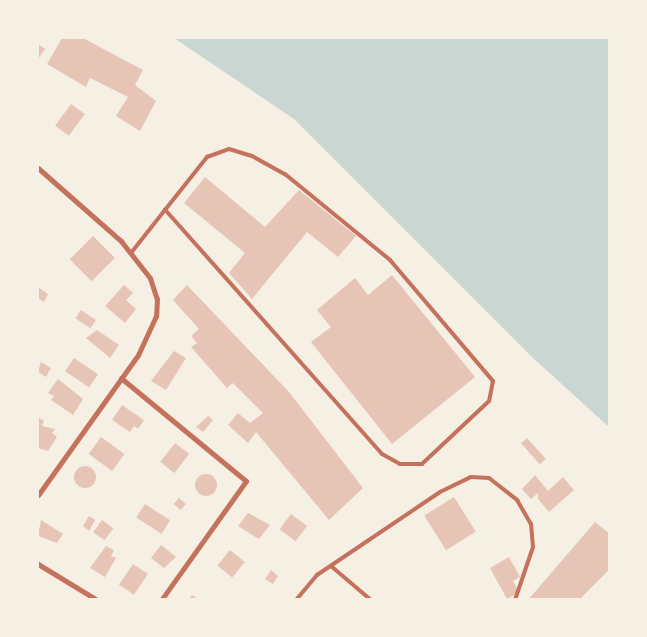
<!DOCTYPE html>
<style>
body{margin:0}
#map{position:relative;width:647px;height:637px;overflow:hidden;background:#f6efe4;font-family:Mulish,sans-serif}
div>[style]{position:absolute}
.water>*{inset:0;background:#c9d6d2}
.building>*{inset:0;background:#e6c5b7;transform-origin:0 0}
.round{border-radius:50%}
.service>*{height:4px;margin:-2px;padding:0 2px;transform-origin:2px;border-radius:2px;background:#c5725c}
.minor>*{height:5px;margin:-2.5px;padding:0 2.5px;transform-origin:2.5px;border-radius:2.5px;background:#c5725c}
span{translate:-50% -50%;white-space:nowrap;text-align:center;line-height:1.15;-webkit-text-stroke:5px #f6efe4;paint-order:stroke}
.frame{position:absolute;inset:0;border:39px solid #f6efe4;pointer-events:none}
</style>
<div id="map">
<div class="water">
<div style="clip-path:polygon(174px 38px,609px 38px,609px 427px,532px 357px,294px 119px)"></div>
</div>
<div class="building">
<div style="clip-path:polygon(62px 38px,83px 38px,143px 70px,135px 85px,156px 101px,140px 131px,116px 116px,128px 97px,90px 78px,86px 87px,47px 64px)"></div>
<div style="clip-path:polygon(38px 44px,45px 49px,38px 59px)"></div>
<div style="left:71px;top:104px;width:17px;height:27px;rotate:36deg"></div>
<div style="clip-path:polygon(205px 177px,265px 227px,299px 190px,356px 236px,338px 257px,307px 232px,252px 299px,229px 273px,245px 253px,184px 203px)"></div>
<div style="left:93px;top:236px;width:31px;height:33px;rotate:45deg"></div>
<div style="clip-path:polygon(392px 275px,475px 377px,392px 444px,311px 342px,331px 327px,317px 310px,355px 278px,368px 295px)"></div>
<div style="clip-path:polygon(124px 285px,133px 293px,126px 300px,136px 309px,125px 323px,105px 306px)"></div>
<div style="clip-path:polygon(187px 285px,289px 392px,363px 488px,329px 520px,256px 432px,248px 443px,228px 425px,238px 413px,250px 423px,263px 413px,233px 383px,227px 388px,191px 347px,197px 343px,191px 336px,199px 329px,173px 300px)"></div>
<div style="clip-path:polygon(38px 287px,48px 294px,44px 302px,38px 298px)"></div>
<div style="left:81px;top:310px;width:18px;height:10px;rotate:34deg"></div>
<div style="clip-path:polygon(97px 330px,119px 345px,110px 358px,86px 338px)"></div>
<div style="clip-path:polygon(174px 351px,186px 358px,166px 390px,151px 381px)"></div>
<div style="left:74px;top:358px;width:29px;height:16px;rotate:34deg"></div>
<div style="clip-path:polygon(41px 362px,51px 368px,46px 377px,38px 372px)"></div>
<div style="clip-path:polygon(58px 379px,83px 399px,73px 415px,51px 400px,54px 396px,48px 393px)"></div>
<div style="clip-path:polygon(122px 405px,144px 420px,138px 429px,134px 426px,130px 432px,112px 420px)"></div>
<div style="clip-path:polygon(208px 416px,213px 420px,203px 432px,196px 427px)"></div>
<div style="clip-path:polygon(38px 417px,44px 421px,42px 426px,55px 429px,52px 433px,57px 437px,48px 451px,38px 448px)"></div>
<div style="left:101px;top:437px;width:29px;height:21px;rotate:36deg"></div>
<div style="left:527px;top:438px;width:28px;height:8px;rotate:48deg"></div>
<div style="left:175px;top:443px;width:18px;height:24px;rotate:38deg"></div>
<div class="round" style="left:74px;top:466px;width:22px;height:22px"></div>
<div class="round" style="left:195px;top:474px;width:22px;height:22px"></div>
<div style="clip-path:polygon(535px 475px,548px 491px,563px 477px,574px 490px,549px 512px,538px 499px,538px 493px,531px 499px,522px 489px)"></div>
<div style="left:454px;top:497px;width:41px;height:35px;rotate:58deg"></div>
<div style="left:179px;top:498px;width:9px;height:8px;rotate:41deg"></div>
<div style="left:145px;top:504px;width:30px;height:16px;rotate:33deg"></div>
<div style="clip-path:polygon(248px 513px,270px 525px,259px 539px,238px 526px)"></div>
<div style="left:291px;top:514px;width:20px;height:19px;rotate:37deg"></div>
<div style="clip-path:polygon(89px 516px,95px 520px,89px 531px,83px 526px)"></div>
<div style="clip-path:polygon(41px 520px,63px 534px,57px 543px,38px 536px)"></div>
<div style="left:102px;top:520px;width:14px;height:15px;rotate:36deg"></div>
<div style="clip-path:polygon(595px 522px,610px 534px,610px 569px,579px 600px,528px 600px)"></div>
<div style="clip-path:polygon(161px 545px,176px 557px,164px 568px,151px 558px)"></div>
<div style="clip-path:polygon(106px 546px,114px 550px,111px 556px,116px 558px,105px 577px,90px 568px)"></div>
<div style="left:230px;top:550px;width:19px;height:20px;rotate:39deg"></div>
<div style="clip-path:polygon(509px 557px,520px 577px,513px 581px,519px 592px,507px 599px,490px 568px)"></div>
<div style="left:133px;top:564px;width:18px;height:25px;rotate:34deg"></div>
<div style="clip-path:polygon(271px 570px,278px 576px,273px 584px,265px 579px)"></div>
<div style="clip-path:polygon(192px 595px,200px 600px,189px 600px)"></div>
</div>
<div class="service">
<div style="left:131px;top:253px;width:55px;rotate:-51.7deg"></div>
<div style="left:165px;top:210px;width:68px;rotate:-51.6deg"></div>
<div style="left:207px;top:157px;width:23px;rotate:-20deg"></div>
<div style="left:229px;top:149px;width:24px;rotate:17deg"></div>
<div style="left:252px;top:156px;width:38px;rotate:29deg"></div>
<div style="left:285px;top:174px;width:136px;rotate:39.3deg"></div>
<div style="left:390px;top:260px;width:159px;rotate:49.6deg"></div>
<div style="left:493px;top:381px;width:20px;rotate:101deg"></div>
<div style="left:489px;top:401px;width:92px;rotate:136.8deg"></div>
<div style="left:422px;top:464px;width:22px;rotate:180deg"></div>
<div style="left:400px;top:464px;width:21px;rotate:-151deg"></div>
<div style="left:382px;top:454px;width:327px;rotate:-131.6deg"></div>
<div style="left:331px;top:566px;width:52px;rotate:40.4deg"></div>
<div style="left:296px;top:600px;width:33px;rotate:-50deg"></div>
<div style="left:317px;top:575px;width:148px;rotate:-34deg"></div>
<div style="left:440px;top:492px;width:34px;rotate:-26deg"></div>
<div style="left:471px;top:477px;width:18px;rotate:3deg"></div>
<div style="left:489px;top:478px;width:36px;rotate:38deg"></div>
<div style="left:517px;top:500px;width:28px;rotate:60deg"></div>
<div style="left:531px;top:524px;width:23px;rotate:85deg"></div>
<div style="left:533px;top:547px;width:56px;rotate:108.8deg"></div>
</div>
<div class="minor">
<div style="left:38px;top:168px;width:111px;rotate:41.3deg"></div>
<div style="left:121px;top:241px;width:47px;rotate:51.9deg"></div>
<div style="left:150px;top:278px;width:22px;rotate:72deg"></div>
<div style="left:157px;top:299px;width:17px;rotate:93deg"></div>
<div style="left:156px;top:316px;width:43px;rotate:114.8deg"></div>
<div style="left:138px;top:355px;width:172px;rotate:125.5deg"></div>
<div style="left:121px;top:378px;width:162px;rotate:39.5deg"></div>
<div style="left:246px;top:481px;width:146px;rotate:125.5deg"></div>
<div style="left:38px;top:564px;width:69px;rotate:31.4deg"></div>
</div>
<div class="frame"></div>
</div>
